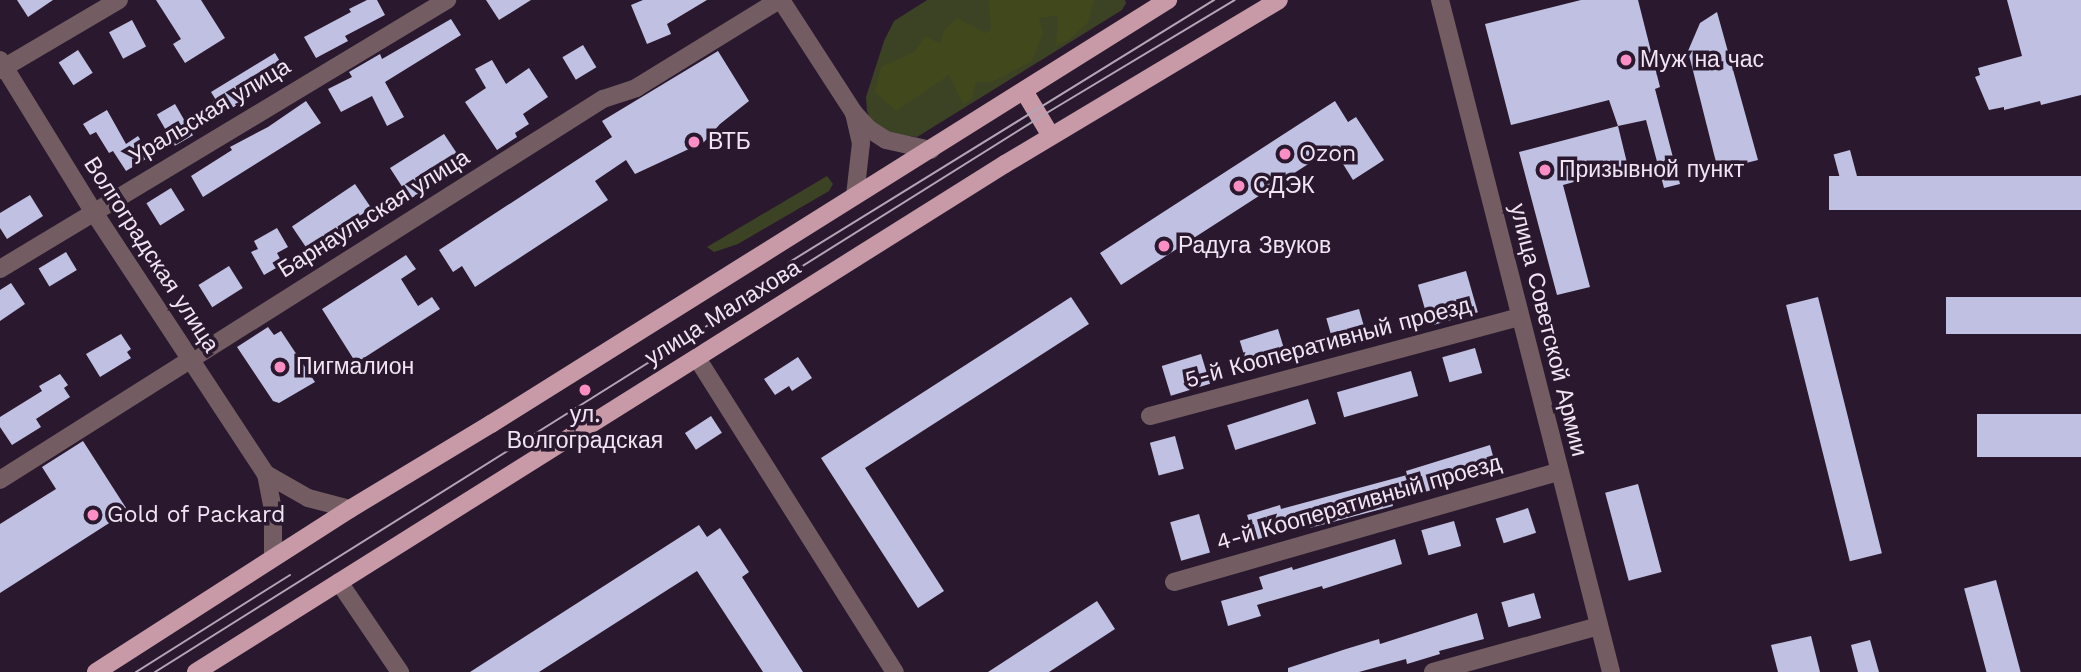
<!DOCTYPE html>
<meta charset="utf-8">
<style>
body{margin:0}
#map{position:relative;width:2081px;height:672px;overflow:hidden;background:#2a192e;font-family:"Work Sans",sans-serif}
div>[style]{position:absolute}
.green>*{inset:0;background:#3c4224}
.forest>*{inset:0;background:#41491c}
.building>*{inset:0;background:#c0c1e2;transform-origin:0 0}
.minor>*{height:18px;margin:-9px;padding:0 9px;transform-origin:9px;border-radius:9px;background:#735d63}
.tertiary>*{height:18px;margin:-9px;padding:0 9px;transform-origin:9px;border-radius:9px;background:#735d63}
.primary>*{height:18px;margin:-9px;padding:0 9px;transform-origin:9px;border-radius:9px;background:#c89aa7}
.tram>*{height:2px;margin:-1px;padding:0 1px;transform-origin:1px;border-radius:1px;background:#b3a5b6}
.dots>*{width:19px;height:19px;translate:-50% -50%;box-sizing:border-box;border:4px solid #2a192e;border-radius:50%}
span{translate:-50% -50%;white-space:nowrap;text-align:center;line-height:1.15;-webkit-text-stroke:7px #2a192e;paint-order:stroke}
.poi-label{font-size:23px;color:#f1e5f4}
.left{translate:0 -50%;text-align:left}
.street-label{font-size:23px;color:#f1e5f4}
</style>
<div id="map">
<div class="green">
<div style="clip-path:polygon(927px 0,1125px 0,1126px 3px,1122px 10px,917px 137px,886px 133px,873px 125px,867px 111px,866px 97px,884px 41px,894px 21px)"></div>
<div style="clip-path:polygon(827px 176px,833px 184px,829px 191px,738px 244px,714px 252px,707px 247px)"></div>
</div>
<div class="forest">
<div style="clip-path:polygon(989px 0,1094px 0,1088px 22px,1069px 40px,1056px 45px,1058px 15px,1039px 18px,1043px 33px,1032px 61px,992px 82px,976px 82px,972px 98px,963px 104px,949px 75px,896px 111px,875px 92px,881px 67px,914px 52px,926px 36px,940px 44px,944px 31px,957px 18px,985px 33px,991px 30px)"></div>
</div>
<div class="building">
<div style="clip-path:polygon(17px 0,53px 0,28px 17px)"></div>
<div style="clip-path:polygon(156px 0,201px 0,225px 38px,185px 63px,173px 44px,181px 39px)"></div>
<div style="clip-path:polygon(367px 0,377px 0,385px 15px,345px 36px,348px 41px,316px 58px,304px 37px,351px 12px,349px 9px)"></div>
<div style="clip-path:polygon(486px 0,531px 0,499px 20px)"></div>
<div style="clip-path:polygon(643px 0,707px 0,667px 24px,671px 34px,647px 44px,631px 5px)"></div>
<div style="clip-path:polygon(1581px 0,1638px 0,1660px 87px,1655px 89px,1680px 184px,1664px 188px,1646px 120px,1618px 126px,1609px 100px,1511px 125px,1485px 24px)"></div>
<div style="clip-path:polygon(2007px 0,2081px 0,2081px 95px,2041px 105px,2040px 101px,2004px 110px,2004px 107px,1989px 110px,1975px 77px,1980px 75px,1978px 68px,2022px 56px)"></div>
<div style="clip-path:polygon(1717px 12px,1758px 160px,1718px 170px,1688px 51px,1700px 23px)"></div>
<div style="clip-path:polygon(451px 19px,461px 35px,385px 82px,404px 117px,387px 126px,372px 96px,341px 112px,328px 89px,352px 77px,349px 72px,380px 54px,382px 59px)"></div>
<div style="left:132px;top:20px;width:30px;height:26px;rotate:62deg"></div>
<div style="left:583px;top:45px;width:26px;height:24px;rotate:59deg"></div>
<div style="left:78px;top:50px;width:27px;height:23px;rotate:57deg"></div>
<div style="clip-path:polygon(718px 51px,749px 101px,720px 124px,704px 142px,635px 174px,626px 160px,595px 181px,608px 200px,475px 287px,462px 266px,453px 272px,439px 250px,612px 137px,602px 121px)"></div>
<div style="clip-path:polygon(275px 53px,287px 73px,215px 119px,206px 106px,216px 100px,211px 92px)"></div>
<div style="clip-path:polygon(492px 60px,506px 84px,529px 68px,548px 97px,523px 114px,529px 124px,515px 133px,517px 137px,497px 150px,465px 102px,486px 88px,475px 69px)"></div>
<div style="clip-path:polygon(306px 101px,321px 123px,203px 197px,191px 176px,232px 150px,230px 147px,268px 127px)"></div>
<div style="clip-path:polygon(1335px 101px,1348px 122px,1356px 117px,1384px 160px,1353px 180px,1333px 148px,1121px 285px,1100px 253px)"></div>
<div style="left:175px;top:104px;width:36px;height:21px;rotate:60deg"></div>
<div style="clip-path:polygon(107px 110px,126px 144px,138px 136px,151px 156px,126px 171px,113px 151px,109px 153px,96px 132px,90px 135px,83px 124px)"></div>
<div style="clip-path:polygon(1618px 126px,1628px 167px,1563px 185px,1590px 287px,1557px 295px,1519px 152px)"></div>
<div style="clip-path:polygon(444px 134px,458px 155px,429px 174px,435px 183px,410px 199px,390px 168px)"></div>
<div style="left:1850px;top:150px;width:28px;height:17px;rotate:75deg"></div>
<div style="left:2081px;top:176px;width:34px;height:252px;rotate:90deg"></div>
<div style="left:355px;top:184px;width:29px;height:76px;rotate:56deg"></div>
<div style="left:171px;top:188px;width:26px;height:29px;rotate:58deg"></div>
<div style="clip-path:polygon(30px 195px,43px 216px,7px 239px,0 228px,0 213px)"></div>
<div style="clip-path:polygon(277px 228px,288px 247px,277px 253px,283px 264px,264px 275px,251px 252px,258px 249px,254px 241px)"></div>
<div style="left:66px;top:252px;width:21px;height:32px;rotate:59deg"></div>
<div style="clip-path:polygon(406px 255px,416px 269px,401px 279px,418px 306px,432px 297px,440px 309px,356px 363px,322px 309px)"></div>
<div style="left:229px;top:266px;width:26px;height:36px;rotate:58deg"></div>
<div style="left:1466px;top:271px;width:43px;height:50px;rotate:74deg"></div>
<div style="clip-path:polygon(11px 283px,25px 304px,0 321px,0 290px)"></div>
<div style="clip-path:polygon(1071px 297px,1089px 324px,865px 468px,944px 591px,918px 608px,821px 458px)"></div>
<div style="left:1818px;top:297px;width:264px;height:33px;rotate:76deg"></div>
<div style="left:2081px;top:297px;width:37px;height:135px;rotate:90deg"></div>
<div style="left:1359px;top:309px;width:26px;height:34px;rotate:74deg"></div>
<div style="clip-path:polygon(268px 327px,274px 335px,281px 331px,315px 382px,279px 403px,273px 401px,237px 347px)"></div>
<div style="left:1278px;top:329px;width:31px;height:40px;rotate:73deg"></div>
<div style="clip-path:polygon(121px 334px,131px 349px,127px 352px,131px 358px,100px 377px,86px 354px)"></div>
<div style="left:1475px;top:348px;width:26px;height:34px;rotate:74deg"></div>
<div style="left:1201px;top:354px;width:31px;height:41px;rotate:73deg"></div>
<div style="clip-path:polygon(798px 357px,812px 378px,792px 391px,789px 386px,775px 395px,764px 379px)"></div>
<div style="left:1411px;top:371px;width:26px;height:77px;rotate:74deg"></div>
<div style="clip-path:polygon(60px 374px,68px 385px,64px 388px,70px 397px,36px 419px,41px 427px,12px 445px,0 427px,0 417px,42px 391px,39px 386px)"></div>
<div style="left:1308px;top:399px;width:26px;height:85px;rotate:72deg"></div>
<div style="left:2081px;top:414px;width:43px;height:104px;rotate:90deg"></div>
<div style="left:711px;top:416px;width:20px;height:31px;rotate:57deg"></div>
<div style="left:1175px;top:436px;width:34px;height:26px;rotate:75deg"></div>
<div style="clip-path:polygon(83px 441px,128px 511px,0 593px,0 524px,56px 489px,42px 467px)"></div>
<div style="clip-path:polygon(1490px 445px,1497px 470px,1392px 502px,1393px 506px,1310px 528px,1309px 524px,1255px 540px,1247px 515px,1280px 505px,1281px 509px,1407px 475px,1406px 471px)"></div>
<div style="left:1638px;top:484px;width:91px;height:34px;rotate:75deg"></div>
<div style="left:1528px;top:508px;width:26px;height:34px;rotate:72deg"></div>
<div style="left:1199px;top:514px;width:40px;height:30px;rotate:74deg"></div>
<div style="left:1454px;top:521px;width:26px;height:34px;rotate:74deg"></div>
<div style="clip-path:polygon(699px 525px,707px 537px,720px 528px,749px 572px,742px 577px,803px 672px,763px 672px,697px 571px,539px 672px,470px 672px)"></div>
<div style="clip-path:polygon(1395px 539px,1402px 564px,1323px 589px,1322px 586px,1257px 605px,1261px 616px,1228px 626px,1221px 601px,1263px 589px,1259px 577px,1292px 567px,1293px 570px)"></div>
<div style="left:1996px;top:580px;width:95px;height:33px;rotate:75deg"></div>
<div style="left:1534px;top:593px;width:26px;height:34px;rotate:74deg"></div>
<div style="clip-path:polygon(1097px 601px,1115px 629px,1049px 672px,988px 672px)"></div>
<div style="clip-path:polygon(1477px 613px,1484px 639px,1439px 651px,1440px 654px,1407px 664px,1406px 659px,1359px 672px,1288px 672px,1288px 668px,1346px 649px,1379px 639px,1380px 644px)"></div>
<div style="clip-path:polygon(1811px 636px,1820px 672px,1778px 672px,1771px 645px)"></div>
<div style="clip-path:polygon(1870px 640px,1879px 672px,1858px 672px,1851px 645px)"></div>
</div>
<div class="minor">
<div style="left:781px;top:0;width:135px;rotate:57.1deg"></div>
<div style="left:854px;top:113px;width:22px;rotate:47deg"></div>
<div style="left:869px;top:129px;width:20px;rotate:33deg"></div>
<div style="left:886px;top:140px;width:46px;rotate:12.5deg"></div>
<div style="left:0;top:60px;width:177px;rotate:58.4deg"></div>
<div style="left:93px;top:211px;width:315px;rotate:56.7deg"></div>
<div style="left:266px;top:474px;width:36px;rotate:79deg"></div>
<div style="left:273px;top:509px;width:49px;rotate:90deg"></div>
<div style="left:0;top:70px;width:138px;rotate:-30.5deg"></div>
<div style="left:854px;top:113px;width:31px;rotate:77deg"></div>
<div style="left:861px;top:143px;width:53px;rotate:96.5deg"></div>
<div style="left:0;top:269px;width:522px;rotate:-31.04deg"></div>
<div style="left:697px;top:358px;width:371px;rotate:57.8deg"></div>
<div style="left:1150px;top:416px;width:382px;rotate:-15deg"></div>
<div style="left:266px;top:474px;width:48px;rotate:29.7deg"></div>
<div style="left:308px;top:498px;width:43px;rotate:14.7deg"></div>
<div style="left:0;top:480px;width:713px;rotate:-32.29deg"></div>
<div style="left:603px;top:99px;width:35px;rotate:-18deg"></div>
<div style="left:636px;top:88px;width:168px;rotate:-31.6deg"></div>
<div style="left:339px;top:582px;width:109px;rotate:55.9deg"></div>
<div style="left:1174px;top:582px;width:399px;rotate:-16deg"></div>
<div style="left:1433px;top:672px;width:172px;rotate:-15.5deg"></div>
</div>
<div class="tertiary">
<div style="left:1440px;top:0;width:693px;rotate:75.72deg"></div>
</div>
<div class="primary">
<div style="left:1024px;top:91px;width:52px;rotate:59deg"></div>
<div style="left:96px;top:672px;width:302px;rotate:-32.7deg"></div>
<div style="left:350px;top:509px;width:165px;rotate:-31.1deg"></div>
<div style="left:491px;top:424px;width:799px;rotate:-32.06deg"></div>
<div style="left:196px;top:672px;width:955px;rotate:-32.13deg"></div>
<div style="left:1005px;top:164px;width:319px;rotate:-30.9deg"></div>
</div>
<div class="tram">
<div style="left:788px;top:263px;width:501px;rotate:-31.69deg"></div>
<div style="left:136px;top:672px;width:182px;rotate:-32.2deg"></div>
<div style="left:155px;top:672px;width:1045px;rotate:-32.09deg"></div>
<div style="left:1040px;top:117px;width:227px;rotate:-31deg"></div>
</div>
<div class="dots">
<div style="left:1626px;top:60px;background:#fb8fc5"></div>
<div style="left:694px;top:142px;background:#fb8fc5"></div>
<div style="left:1285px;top:154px;background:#fb8fc5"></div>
<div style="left:1545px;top:170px;background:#fb8fc5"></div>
<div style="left:1239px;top:186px;background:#fb8fc5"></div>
<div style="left:1164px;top:246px;background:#fb8fc5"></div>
<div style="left:280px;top:367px;background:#fb8fc5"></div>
<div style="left:585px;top:390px;background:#fb8fc5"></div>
<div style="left:93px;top:515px;background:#fb8fc5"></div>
</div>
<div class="poi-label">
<span class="left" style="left:1640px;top:60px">Муж на час</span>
<span class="left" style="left:708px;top:142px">ВТБ</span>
<span class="left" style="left:1299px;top:154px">Ozon</span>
<span class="left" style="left:1559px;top:170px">Призывной пункт</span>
<span class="left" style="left:1253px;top:186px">СДЭК</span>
<span class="left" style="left:1178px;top:246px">Радуга Звуков</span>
<span class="left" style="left:296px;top:367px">Пигмалион</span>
<span style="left:585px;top:428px">ул.<br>Волгоградская</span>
<span class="left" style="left:107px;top:515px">Gold of Packard</span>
</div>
<div class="street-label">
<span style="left:210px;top:112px;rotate:-31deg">Уральская улица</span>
<span style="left:374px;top:214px;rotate:-32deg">Барнаульская улица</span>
<span style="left:151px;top:255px;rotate:57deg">Волгоградская улица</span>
<span style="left:723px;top:313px;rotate:-32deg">улица Малахова</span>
<span style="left:1548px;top:330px;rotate:76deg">улица Советской Армии</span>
<span style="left:1328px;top:343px;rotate:-15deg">5-й Кооперативный проезд</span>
<span style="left:1359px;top:503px;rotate:-16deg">4-й Кооперативный проезд</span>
</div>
</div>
